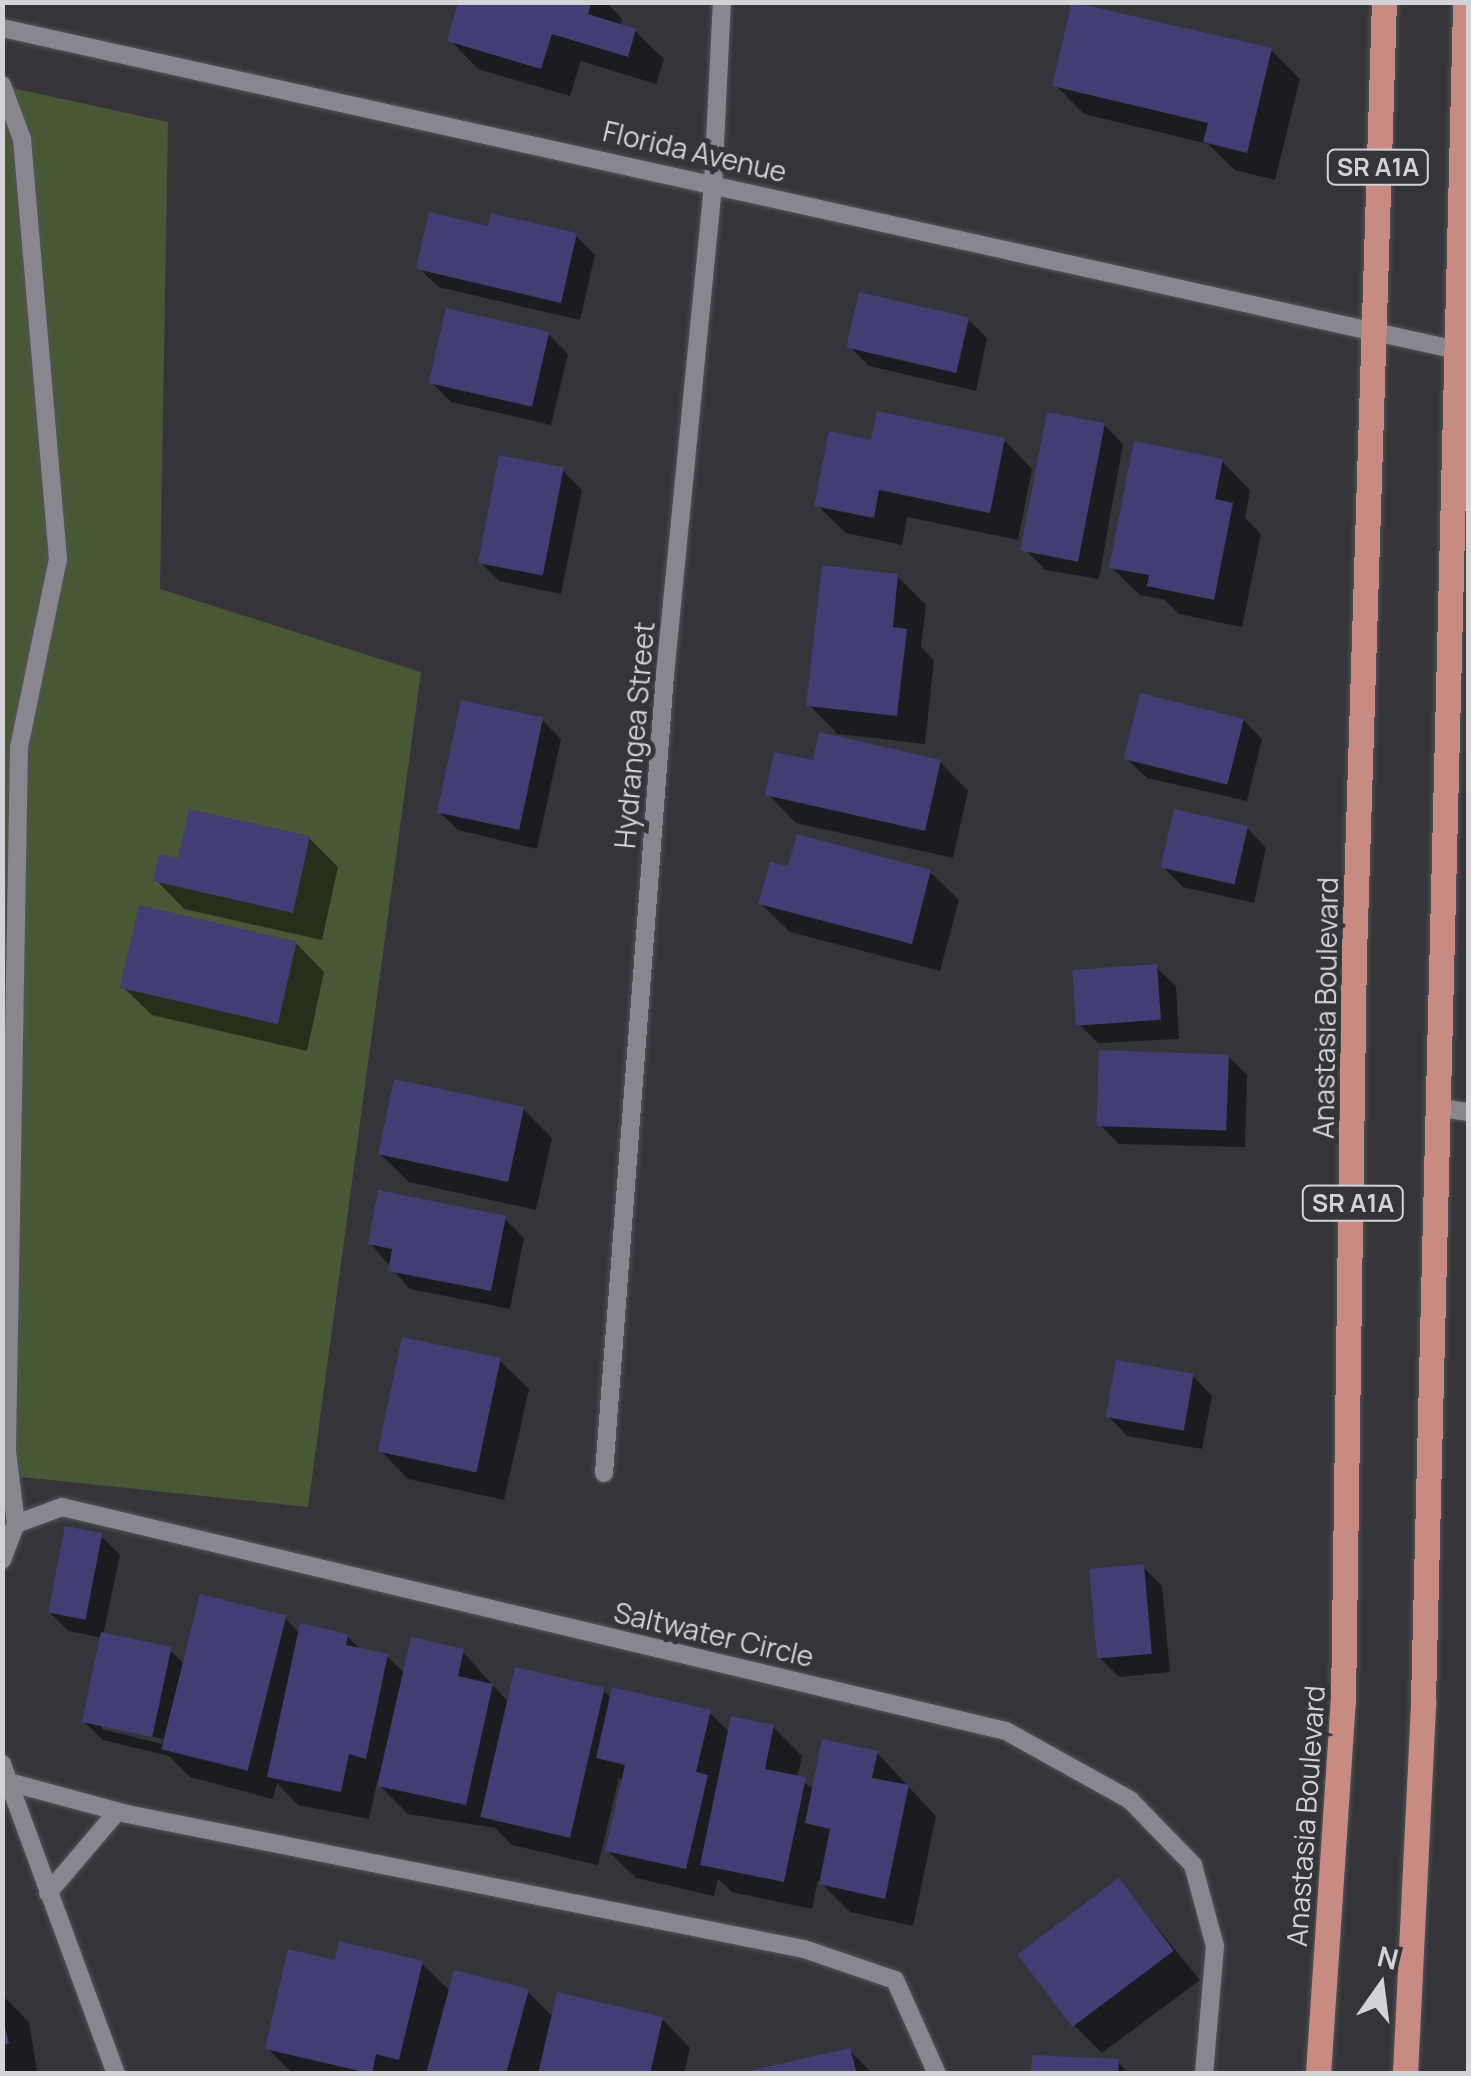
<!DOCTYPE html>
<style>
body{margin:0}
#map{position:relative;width:1471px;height:2076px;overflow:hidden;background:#36343b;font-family:Manrope,sans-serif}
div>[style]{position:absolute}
.green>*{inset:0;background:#485835}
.shadow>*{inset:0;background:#0007}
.building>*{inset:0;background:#423d72;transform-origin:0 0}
.roads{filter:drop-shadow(0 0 2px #545358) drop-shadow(0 0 2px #545358)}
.minor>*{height:18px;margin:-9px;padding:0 9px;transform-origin:9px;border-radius:9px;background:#88868e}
.major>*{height:25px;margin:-12.5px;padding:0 12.5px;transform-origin:12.5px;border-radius:12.5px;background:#c88b82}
span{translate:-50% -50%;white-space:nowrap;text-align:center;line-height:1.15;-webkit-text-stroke:10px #36343b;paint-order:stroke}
.shield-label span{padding:2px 8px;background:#36343b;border:2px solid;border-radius:8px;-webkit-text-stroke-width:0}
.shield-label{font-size:25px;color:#d3d2d6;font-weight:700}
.street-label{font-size:28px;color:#d3d2d6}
.frame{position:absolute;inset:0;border:5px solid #d3d2d6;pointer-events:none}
.north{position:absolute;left:1331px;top:1936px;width:100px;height:100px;-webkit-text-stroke:8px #36343b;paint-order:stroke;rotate:14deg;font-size:28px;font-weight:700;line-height:40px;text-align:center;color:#d3d2d6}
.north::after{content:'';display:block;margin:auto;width:35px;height:45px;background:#d3d2d6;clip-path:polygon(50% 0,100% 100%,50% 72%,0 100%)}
</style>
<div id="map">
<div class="green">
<div style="clip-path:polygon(3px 86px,168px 122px,160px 589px,421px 672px,308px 1507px,3px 1475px)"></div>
</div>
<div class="shadow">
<div style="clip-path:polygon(461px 2px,606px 2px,622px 19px,620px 26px,635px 31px,664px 59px,656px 84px,581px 61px,570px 96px,478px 69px,450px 40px)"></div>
<div style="clip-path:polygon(1271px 50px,1300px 79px,1275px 180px,1235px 170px,1208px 144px,1084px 114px,1055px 85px)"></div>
<div style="clip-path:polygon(576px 236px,595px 255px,580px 320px,438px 287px,419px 268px)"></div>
<div style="clip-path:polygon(968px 319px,987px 338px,976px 391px,869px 366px,850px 347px)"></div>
<div style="clip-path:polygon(548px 334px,568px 354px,551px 425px,451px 402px,432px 383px)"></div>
<div style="clip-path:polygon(1104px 425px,1123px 444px,1099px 579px,1045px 570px,1026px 550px)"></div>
<div style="clip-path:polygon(1004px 440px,1032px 469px,1018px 540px,907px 517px,902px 545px,846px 533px,817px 505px,873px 443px)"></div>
<div style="clip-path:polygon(1222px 461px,1250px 490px,1245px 518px,1261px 534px,1242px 627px,1179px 614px,1165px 600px,1140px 595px,1111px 567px)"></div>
<div style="clip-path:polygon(563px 471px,582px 490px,561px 594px,499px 581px,480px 562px)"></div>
<div style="clip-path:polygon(897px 576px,926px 605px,921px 647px,934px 660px,925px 744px,838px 734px,809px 705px)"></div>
<div style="clip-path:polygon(542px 720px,561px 739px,537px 849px,458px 830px,438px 811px)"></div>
<div style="clip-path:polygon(1243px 720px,1262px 739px,1247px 801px,1147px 778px,1127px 759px)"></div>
<div style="clip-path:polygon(940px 762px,968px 791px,953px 858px,796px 823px,768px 794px,814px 763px)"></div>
<div style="clip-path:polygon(1247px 828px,1266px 848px,1254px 903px,1183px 887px,1163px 867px)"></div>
<div style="clip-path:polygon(309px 838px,338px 867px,322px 940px,184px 909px,156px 880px)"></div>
<div style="clip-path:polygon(790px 869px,930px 872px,959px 900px,940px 971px,790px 932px,761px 904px)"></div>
<div style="clip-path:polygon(296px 943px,324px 972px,307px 1051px,152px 1015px,123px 987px)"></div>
<div style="clip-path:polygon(1156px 967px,1176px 986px,1179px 1039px,1098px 1043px,1079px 1024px)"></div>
<div style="clip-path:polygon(1228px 1056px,1247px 1075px,1245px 1147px,1119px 1144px,1100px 1125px)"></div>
<div style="clip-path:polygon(523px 1109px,552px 1138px,536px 1210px,409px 1182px,380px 1154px)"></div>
<div style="clip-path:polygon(505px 1219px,524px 1238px,510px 1309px,410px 1289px,370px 1243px)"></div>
<div style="clip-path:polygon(500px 1361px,529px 1389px,504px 1500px,408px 1479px,380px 1450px)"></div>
<div style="clip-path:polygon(1193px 1376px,1212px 1396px,1202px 1449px,1127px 1436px,1108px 1416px)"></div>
<div style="clip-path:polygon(evenodd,101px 1536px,120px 1555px,103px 1635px,170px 1650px,184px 1664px,285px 1618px,300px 1634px,347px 1636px,361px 1650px,387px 1656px,405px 1674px,462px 1651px,509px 1703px,603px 1690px,612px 1699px,709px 1712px,730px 1733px,773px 1727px,802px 1756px,797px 1778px,814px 1789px,877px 1753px,936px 1816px,913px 1926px,850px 1912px,818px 1880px,812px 1909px,732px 1892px,718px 1879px,714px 1896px,636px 1878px,607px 1850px,623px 1782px,619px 1778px,598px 1865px,512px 1845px,495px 1828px,408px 1814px,377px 1783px,369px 1819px,298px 1805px,277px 1783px,273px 1799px,190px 1777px,169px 1756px,103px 1740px,83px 1721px,103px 1638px,69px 1631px,49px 1612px,101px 1536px,102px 1724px,163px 1739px,162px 1744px,102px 1729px,102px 1724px)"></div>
<div style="clip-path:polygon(1143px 1567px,1162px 1586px,1170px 1672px,1119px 1677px,1100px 1658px)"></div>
<div style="clip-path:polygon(1119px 1881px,1200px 1980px,1102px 2053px,1074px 2025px)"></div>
<div style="clip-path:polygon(337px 1963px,421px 1963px,451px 1992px,528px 1992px,554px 2018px,662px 2019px,690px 2048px,684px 2074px,293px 2074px,267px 2048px)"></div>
<div style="clip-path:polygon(2px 1995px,29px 2022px,37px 2072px,2px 2074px)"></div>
<div style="clip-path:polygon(849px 2050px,873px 2074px,749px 2074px)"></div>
<div style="clip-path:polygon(1118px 2062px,1129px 2074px,1034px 2074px)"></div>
</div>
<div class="building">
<div style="clip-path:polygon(458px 2px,591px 2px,588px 14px,636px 29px,628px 57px,552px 34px,541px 69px,447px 41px)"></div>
<div style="clip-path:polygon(1072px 2px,1272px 48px,1247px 153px,1203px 142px,1208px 123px,1052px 86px)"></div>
<div style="clip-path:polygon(429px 212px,488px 226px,491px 213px,577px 233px,561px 303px,416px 269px)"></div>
<div style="left:859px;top:292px;width:113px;height:57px;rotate:13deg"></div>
<div style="left:446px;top:308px;width:106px;height:77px;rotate:13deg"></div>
<div style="clip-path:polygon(877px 411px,1005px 438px,990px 513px,879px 490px,874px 518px,814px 506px,829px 431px,871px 440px)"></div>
<div style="left:1047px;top:412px;width:59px;height:141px;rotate:11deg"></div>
<div style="clip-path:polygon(1134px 441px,1223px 459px,1215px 499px,1233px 503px,1214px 600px,1147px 586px,1149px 575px,1109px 568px)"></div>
<div style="left:499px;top:455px;width:66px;height:110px;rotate:11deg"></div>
<div style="clip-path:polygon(822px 565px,898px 574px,893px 627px,907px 629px,897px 716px,806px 706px)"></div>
<div style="left:1140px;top:693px;width:107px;height:68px;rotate:14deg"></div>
<div style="left:461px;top:700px;width:84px;height:115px;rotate:12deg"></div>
<div style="clip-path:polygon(819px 732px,941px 760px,925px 831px,765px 795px,774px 752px,813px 760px)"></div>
<div style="clip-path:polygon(189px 809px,310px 836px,293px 913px,153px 881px,159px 854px,178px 858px)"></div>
<div style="left:1174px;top:809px;width:76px;height:60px;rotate:13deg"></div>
<div style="clip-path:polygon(797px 834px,931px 870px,912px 944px,758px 904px,770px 862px,788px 866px)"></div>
<div style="left:139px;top:905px;width:162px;height:85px;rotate:13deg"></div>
<div style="left:1157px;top:964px;width:56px;height:85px;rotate:86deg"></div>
<div style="left:1099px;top:1050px;width:130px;height:76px;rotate:2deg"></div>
<div style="left:394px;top:1079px;width:133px;height:77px;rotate:12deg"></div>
<div style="clip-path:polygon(378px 1190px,506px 1216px,491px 1291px,388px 1271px,392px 1249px,368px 1244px)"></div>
<div style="left:402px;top:1337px;width:101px;height:117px;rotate:12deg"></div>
<div style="left:1116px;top:1360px;width:79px;height:58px;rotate:10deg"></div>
<div style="left:65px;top:1526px;width:38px;height:88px;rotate:11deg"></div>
<div style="left:1144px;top:1564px;width:90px;height:55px;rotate:85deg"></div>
<div style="left:200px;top:1594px;width:89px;height:160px;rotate:14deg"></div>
<div style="clip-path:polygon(300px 1623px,348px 1634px,346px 1645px,388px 1654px,366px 1759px,349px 1754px,341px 1792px,267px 1777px)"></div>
<div style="left:101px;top:1632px;width:72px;height:92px;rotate:12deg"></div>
<div style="clip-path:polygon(411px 1637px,464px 1649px,458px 1676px,493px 1684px,466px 1805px,377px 1786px)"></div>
<div style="left:515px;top:1667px;width:92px;height:154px;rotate:13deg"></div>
<div style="clip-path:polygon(612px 1687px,711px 1710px,696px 1772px,708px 1775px,686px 1869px,605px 1851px,625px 1765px,596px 1758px)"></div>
<div style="clip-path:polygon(731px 1716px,774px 1725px,765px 1769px,806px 1777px,784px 1882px,700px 1865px)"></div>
<div style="clip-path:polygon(822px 1739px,878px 1751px,872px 1778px,909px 1785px,885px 1899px,819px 1884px,830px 1829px,805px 1823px)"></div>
<div style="left:1119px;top:1878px;width:91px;height:127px;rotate:53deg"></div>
<div style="clip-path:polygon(339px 1941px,423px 1961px,399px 2060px,376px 2054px,372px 2074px,265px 2049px,288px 1949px,335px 1960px)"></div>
<div style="clip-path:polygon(454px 1970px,529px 1989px,506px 2074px,426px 2074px)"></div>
<div style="clip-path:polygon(557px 1992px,663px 2017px,650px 2074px,538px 2074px)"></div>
<div style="clip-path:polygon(2px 2013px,9px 2044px,2px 2045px)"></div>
<div style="clip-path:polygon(850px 2048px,857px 2074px,745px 2074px,745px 2072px)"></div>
<div style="clip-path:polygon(1032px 2055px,1119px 2059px,1118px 2074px,1031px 2074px)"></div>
</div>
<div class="roads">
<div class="minor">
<div style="left:2px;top:28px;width:1499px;rotate:12.48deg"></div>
<div style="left:2px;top:85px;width:58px;rotate:69.7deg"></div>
<div style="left:22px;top:139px;width:422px;rotate:85.1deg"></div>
<div style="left:58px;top:559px;width:192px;rotate:101.7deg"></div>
<div style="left:19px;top:747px;width:704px;rotate:90.98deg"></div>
<div style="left:7px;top:1451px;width:74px;rotate:83deg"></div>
<div style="left:1436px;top:1107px;width:32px;rotate:9deg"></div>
<div style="left:604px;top:1473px;width:800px;rotate:-85.63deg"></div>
<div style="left:665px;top:675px;width:493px;rotate:-84.4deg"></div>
<div style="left:713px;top:184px;width:182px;rotate:-87.2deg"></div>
<div style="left:2px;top:1560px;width:39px;rotate:-69deg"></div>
<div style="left:16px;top:1524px;width:49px;rotate:-20.3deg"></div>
<div style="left:62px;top:1507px;width:970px;rotate:13.35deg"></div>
<div style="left:1006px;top:1731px;width:142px;rotate:29.1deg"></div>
<div style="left:1130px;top:1800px;width:91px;rotate:45.9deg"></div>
<div style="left:1193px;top:1865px;width:84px;rotate:74.8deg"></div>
<div style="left:1215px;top:1946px;width:128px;rotate:94.9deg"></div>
<div style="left:2px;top:1764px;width:330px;rotate:69.8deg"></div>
<div style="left:5px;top:1781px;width:126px;rotate:15.1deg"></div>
<div style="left:127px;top:1814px;width:690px;rotate:11.28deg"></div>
<div style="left:804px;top:1949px;width:96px;rotate:18.8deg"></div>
<div style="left:895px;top:1980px;width:103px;rotate:65.9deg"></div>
<div style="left:48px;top:1893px;width:106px;rotate:-49.6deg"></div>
</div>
<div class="major">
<div style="left:1318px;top:2074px;width:373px;rotate:-86.2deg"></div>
<div style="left:1343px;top:1702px;width:747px;rotate:-89.16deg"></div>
<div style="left:1354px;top:955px;width:953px;rotate:-88.2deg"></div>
<div style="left:1405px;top:2074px;width:373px;rotate:-87.2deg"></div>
<div style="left:1423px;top:1701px;width:1700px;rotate:-88.58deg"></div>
</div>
</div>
<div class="shield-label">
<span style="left:1378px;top:167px">SR A1A</span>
<span style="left:1353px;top:1203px">SR A1A</span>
</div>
<div class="street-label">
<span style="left:695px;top:151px;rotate:13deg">Florida Avenue</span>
<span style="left:634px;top:735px;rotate:-85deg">Hydrangea Street</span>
<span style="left:1325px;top:1008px;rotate:-89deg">Anastasia Boulevard</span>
<span style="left:714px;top:1634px;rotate:13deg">Saltwater Circle</span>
<span style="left:1305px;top:1816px;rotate:-86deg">Anastasia Boulevard</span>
</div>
<div class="frame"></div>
<div class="north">N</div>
</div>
